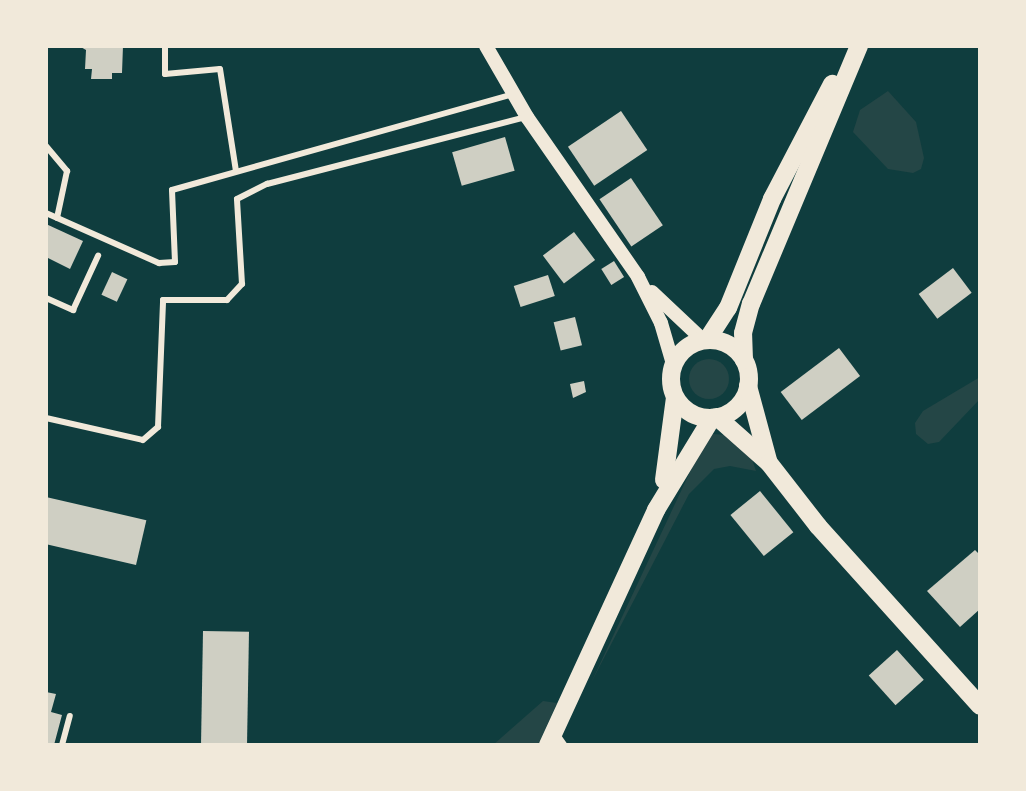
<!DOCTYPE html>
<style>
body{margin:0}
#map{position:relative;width:1026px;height:791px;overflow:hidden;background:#0f3d3e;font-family:"Playfair Display",serif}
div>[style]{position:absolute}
.green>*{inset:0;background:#244646}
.round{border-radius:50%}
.building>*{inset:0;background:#cfcfc3;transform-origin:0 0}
.service>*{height:6px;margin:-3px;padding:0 3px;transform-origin:3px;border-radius:3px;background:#f1e9da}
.minor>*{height:8px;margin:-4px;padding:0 4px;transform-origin:4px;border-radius:4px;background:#f1e9da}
.tertiary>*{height:14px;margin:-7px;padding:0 7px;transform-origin:7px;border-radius:7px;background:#f1e9da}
.primary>*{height:18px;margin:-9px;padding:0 9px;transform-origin:9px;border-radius:9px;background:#f1e9da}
.primary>.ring{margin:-9px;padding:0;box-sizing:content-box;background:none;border:18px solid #f1e9da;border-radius:50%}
span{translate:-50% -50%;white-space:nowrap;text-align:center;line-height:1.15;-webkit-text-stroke:8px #f1e9da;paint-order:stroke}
.frame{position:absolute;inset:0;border:48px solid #f1e9da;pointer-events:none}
</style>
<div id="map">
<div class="green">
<div style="clip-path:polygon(888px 91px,916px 122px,924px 158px,921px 169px,913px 173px,888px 169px,853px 132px,860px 110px)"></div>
<div class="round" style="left:689px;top:359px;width:40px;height:40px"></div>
<div style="clip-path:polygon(980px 377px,980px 399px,939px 442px,928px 444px,916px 434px,915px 423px,923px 411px)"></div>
<div style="clip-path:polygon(713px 434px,726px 435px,752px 459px,756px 471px,730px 466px,714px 469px,689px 494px,591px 683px,704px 442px)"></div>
<div style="clip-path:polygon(543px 701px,557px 703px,538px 745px,493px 745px)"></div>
</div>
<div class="building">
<div style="clip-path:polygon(79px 46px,123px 46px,122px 73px,112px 73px,112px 79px,91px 79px,92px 69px,85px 69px,86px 50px)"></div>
<div style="left:621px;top:111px;width:47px;height:64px;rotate:56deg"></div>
<div style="left:505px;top:137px;width:35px;height:55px;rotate:74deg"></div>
<div style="left:631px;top:178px;width:57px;height:38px;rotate:56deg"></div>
<div style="clip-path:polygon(46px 224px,83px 241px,70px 269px,46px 257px)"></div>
<div style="left:574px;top:232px;width:35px;height:39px;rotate:53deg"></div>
<div style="left:614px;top:261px;width:19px;height:15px;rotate:58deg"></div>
<div style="left:953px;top:268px;width:31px;height:43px;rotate:53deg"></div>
<div style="left:112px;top:272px;width:17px;height:25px;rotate:25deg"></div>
<div style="left:548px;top:275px;width:22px;height:36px;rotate:72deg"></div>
<div style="left:575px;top:317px;width:29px;height:22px;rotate:76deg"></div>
<div style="left:839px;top:348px;width:35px;height:73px;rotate:53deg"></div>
<div style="clip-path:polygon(584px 381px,586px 392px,573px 398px,570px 384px)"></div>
<div style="left:760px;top:491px;width:53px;height:38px;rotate:51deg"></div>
<div style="left:46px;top:497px;width:103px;height:46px;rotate:13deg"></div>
<div style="clip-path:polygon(975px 550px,980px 555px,980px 609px,960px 627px,927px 591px)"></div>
<div style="left:203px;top:631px;width:46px;height:114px;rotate:1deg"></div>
<div style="left:897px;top:650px;width:40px;height:38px;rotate:48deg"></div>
<div style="clip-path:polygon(46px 692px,56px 694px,51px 712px,62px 715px,54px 745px,46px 745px)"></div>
</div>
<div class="service">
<div style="left:165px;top:46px;width:28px;rotate:90deg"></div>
<div style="left:165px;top:74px;width:55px;rotate:-5.2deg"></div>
<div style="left:220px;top:69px;width:103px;rotate:81.1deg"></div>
<div style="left:46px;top:146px;width:33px;rotate:50deg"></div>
<div style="left:67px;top:171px;width:48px;rotate:102deg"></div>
<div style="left:46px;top:213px;width:124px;rotate:23.9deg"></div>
<div style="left:159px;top:263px;width:16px;rotate:-4deg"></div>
<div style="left:175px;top:262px;width:72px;rotate:-92.4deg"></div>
<div style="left:172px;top:190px;width:354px;rotate:-15.7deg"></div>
<div style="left:46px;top:298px;width:30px;rotate:24deg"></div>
<div style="left:73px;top:310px;width:60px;rotate:-65.2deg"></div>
<div style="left:46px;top:418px;width:99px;rotate:12.8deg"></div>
<div style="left:143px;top:440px;width:20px;rotate:-41deg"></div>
<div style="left:158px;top:427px;width:127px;rotate:-87.7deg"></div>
<div style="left:163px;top:300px;width:64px"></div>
<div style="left:227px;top:300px;width:22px;rotate:-47deg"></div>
<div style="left:242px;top:284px;width:85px;rotate:-93.4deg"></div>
<div style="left:237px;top:199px;width:34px;rotate:-27deg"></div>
<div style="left:267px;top:184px;width:268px;rotate:-14.5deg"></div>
<div style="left:62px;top:745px;width:30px;rotate:-75deg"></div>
</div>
<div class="minor">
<div style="left:554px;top:732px;width:16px;rotate:55deg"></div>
</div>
<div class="tertiary">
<div style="left:486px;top:46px;width:82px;rotate:60deg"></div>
<div style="left:527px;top:117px;width:195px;rotate:55.2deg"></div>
<div style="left:638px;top:277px;width:51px;rotate:63.4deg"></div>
<div style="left:661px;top:323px;width:43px;rotate:73.7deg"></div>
<div style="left:652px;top:292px;width:70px;rotate:43.3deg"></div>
</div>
<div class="primary">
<div class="ring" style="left:671px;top:340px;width:60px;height:60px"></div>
<div style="left:707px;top:340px;width:38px;rotate:-57deg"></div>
<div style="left:728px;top:308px;width:118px;rotate:-68deg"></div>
<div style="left:772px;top:199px;width:130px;rotate:-62.4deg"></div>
<div style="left:744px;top:360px;width:27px;rotate:-92deg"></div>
<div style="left:743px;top:333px;width:30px;rotate:-75deg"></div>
<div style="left:751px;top:304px;width:280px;rotate:-67.3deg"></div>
<div style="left:748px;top:386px;width:77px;rotate:74.9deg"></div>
<div style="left:717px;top:417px;width:69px;rotate:41.5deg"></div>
<div style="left:769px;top:463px;width:80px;rotate:52.1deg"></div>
<div style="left:818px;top:526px;width:242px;rotate:48deg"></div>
<div style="left:664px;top:480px;width:83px;rotate:-82.4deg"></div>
<div style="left:548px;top:745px;width:259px;rotate:-65.3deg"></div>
<div style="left:656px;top:510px;width:108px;rotate:-58.7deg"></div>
</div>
<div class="frame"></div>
</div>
